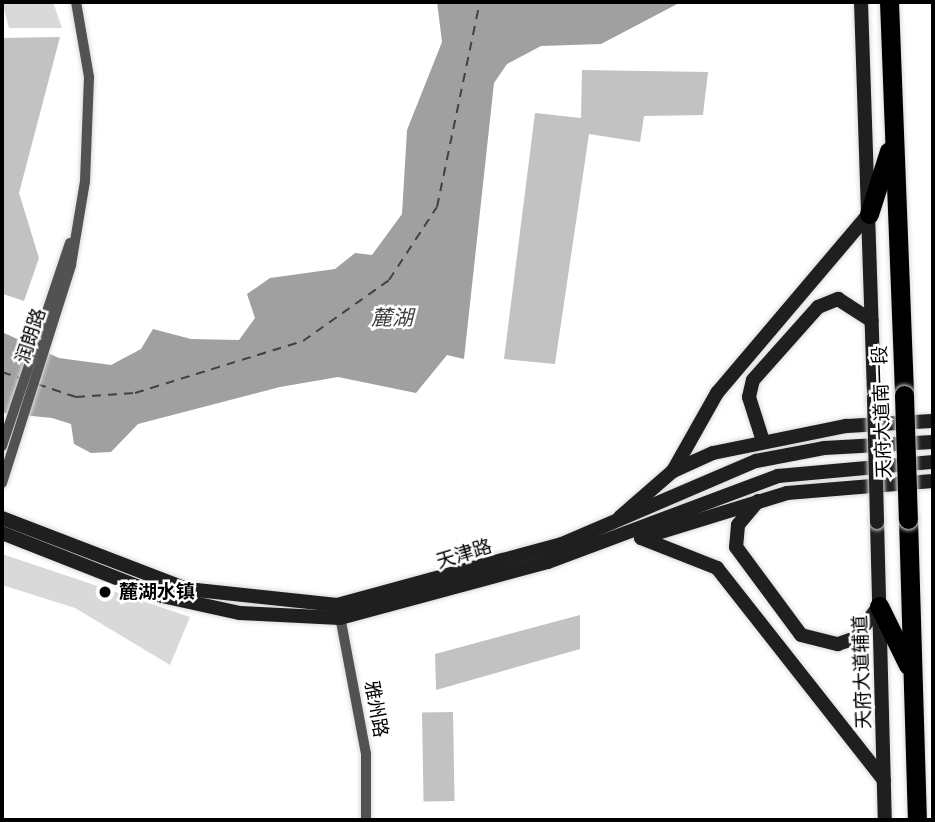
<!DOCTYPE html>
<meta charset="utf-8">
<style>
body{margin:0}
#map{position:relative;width:935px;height:822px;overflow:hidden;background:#fff;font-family:Mulish,"Noto Sans SC",sans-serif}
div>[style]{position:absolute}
.green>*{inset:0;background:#d9d9d9}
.water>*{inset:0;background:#a0a0a0}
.ferry>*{height:2px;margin-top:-1px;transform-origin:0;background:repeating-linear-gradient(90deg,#414141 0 9px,transparent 0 16px)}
.building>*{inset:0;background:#c2c2c2;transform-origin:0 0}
.roads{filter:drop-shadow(0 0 2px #dbdbdb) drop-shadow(0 0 2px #dbdbdb)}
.street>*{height:10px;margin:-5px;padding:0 5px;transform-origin:5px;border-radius:5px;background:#525252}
.secondary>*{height:14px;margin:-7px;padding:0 7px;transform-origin:7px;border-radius:7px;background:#1f1f1f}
.highway>*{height:19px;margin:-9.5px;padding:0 9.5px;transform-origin:9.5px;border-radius:9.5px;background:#000}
.bridges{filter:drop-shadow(0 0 2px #dbdbdb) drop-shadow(0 0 2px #dbdbdb)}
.secondary-bridge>*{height:14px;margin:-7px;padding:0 7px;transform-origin:7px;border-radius:7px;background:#1f1f1f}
.highway-bridge>*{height:19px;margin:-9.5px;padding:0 9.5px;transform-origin:9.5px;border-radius:9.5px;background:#000}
.dots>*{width:19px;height:19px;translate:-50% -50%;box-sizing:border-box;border:4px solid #fff;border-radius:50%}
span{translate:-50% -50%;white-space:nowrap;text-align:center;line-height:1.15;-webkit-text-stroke:5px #fff;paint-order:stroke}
.street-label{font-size:19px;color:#000}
.poi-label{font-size:19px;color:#000;font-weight:700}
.left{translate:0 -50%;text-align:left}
.water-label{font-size:21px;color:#414141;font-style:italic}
.frame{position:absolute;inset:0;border:4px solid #000;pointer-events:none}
</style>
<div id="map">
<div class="green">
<div style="clip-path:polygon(2px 2px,53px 2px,62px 28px,9px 28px)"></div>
<div style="clip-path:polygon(2px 554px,190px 617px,170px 665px,75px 608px,2px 585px)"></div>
</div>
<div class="water">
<div style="clip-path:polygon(437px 2px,681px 2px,601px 44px,541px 46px,507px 64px,494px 83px,464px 359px,447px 355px,416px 393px,338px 377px,280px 387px,138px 424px,111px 452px,91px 453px,74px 444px,71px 424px,52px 418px,2px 413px,2px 332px,59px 358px,111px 365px,141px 349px,153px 329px,191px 339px,239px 340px,255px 318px,247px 294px,270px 278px,335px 269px,355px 253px,372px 255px,402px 214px,407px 130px,442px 42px)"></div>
</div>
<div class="ferry">
<div style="left:2px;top:372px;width:18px;rotate:19deg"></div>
<div style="left:37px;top:384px;width:41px;rotate:18.4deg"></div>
<div style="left:76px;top:397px;width:59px;rotate:-3.9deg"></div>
<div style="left:135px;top:393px;width:176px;rotate:-17.2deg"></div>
<div style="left:303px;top:341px;width:105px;rotate:-35.3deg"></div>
<div style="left:389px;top:280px;width:87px;rotate:-56.7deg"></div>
<div style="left:437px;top:207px;width:209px;rotate:-78.2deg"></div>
</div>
<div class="building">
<div style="clip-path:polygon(60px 37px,19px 193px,39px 258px,24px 301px,3px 294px,2px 38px)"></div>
<div style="clip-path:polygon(582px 70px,708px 72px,703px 115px,644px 116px,640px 142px,589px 134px,555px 364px,504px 359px,535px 113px,581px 118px)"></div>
<div style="clip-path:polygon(580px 615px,580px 649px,436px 690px,435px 654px)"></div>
<div style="left:453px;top:712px;width:89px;height:31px;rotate:89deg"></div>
</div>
<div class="roads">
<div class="street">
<div style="left:2px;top:446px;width:214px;rotate:-71.5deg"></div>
<div style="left:2px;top:483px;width:229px;rotate:-72.4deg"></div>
<div style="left:71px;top:265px;width:85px;rotate:-80.5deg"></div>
<div style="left:85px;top:181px;width:104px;rotate:-87.8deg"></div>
<div style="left:89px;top:77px;width:76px;rotate:-99.8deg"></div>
<div style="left:339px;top:611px;width:146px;rotate:79.3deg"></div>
<div style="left:366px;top:754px;width:66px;rotate:90deg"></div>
</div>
<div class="secondary">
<div style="left:861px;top:2px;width:396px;rotate:88.1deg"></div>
<div style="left:762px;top:438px;width:43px;rotate:-107.6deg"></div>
<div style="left:749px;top:397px;width:17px;rotate:-77deg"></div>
<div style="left:753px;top:380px;width:98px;rotate:-48.3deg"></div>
<div style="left:818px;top:307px;width:22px;rotate:-22deg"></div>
<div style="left:838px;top:299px;width:40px;rotate:32.9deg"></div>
<div style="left:673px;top:471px;width:90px;rotate:-60.6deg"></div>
<div style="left:717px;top:393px;width:235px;rotate:-49.7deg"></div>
<div style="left:758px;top:501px;width:31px;rotate:130deg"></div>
<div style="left:738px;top:525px;width:22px;rotate:95deg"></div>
<div style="left:736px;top:547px;width:109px;rotate:53.5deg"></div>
<div style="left:801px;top:635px;width:38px;rotate:14deg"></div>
<div style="left:838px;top:644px;width:18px;rotate:-19deg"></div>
<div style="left:855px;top:638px;width:40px;rotate:-53deg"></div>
<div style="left:620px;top:517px;width:70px;rotate:-41deg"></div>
<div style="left:673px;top:471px;width:44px;rotate:-24.2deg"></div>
<div style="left:713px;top:453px;width:136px;rotate:-11.5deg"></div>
<div style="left:846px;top:426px;width:87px;rotate:-3.3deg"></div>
<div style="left:2px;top:518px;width:198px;rotate:21deg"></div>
<div style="left:187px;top:589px;width:151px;rotate:6.1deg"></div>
<div style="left:337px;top:605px;width:233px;rotate:-15.2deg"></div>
<div style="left:562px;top:544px;width:211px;rotate:-23.2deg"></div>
<div style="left:756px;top:461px;width:69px;rotate:-10.8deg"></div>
<div style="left:824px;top:448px;width:109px;rotate:-3.2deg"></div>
<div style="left:877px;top:522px;width:298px;rotate:88.5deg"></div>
<div style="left:2px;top:533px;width:172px;rotate:21.5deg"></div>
<div style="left:162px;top:596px;width:80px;rotate:12.3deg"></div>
<div style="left:240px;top:613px;width:100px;rotate:2.9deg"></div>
<div style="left:340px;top:618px;width:215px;rotate:-15.1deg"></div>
<div style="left:548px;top:562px;width:246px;rotate:-20.5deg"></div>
<div style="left:778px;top:476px;width:156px;rotate:-5.2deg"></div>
<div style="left:641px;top:538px;width:82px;rotate:21.5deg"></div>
<div style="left:717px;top:568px;width:270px;rotate:51.8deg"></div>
<div style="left:641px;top:538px;width:153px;rotate:-17.1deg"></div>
<div style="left:787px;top:493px;width:146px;rotate:-4.7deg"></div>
</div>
<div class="highway">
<div style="left:889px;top:2px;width:393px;rotate:87.8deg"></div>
<div style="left:869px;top:214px;width:66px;rotate:-72.4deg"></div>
<div style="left:908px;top:519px;width:301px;rotate:88.3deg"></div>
<div style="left:879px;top:606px;width:66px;rotate:63.8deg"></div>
</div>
</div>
<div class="bridges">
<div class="secondary-bridge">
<div style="left:874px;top:398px;width:124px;rotate:88.6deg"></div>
</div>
<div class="highway-bridge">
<div style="left:904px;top:395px;width:124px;rotate:88.2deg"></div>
</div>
</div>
<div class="dots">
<div style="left:105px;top:592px;background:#000"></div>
</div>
<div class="street-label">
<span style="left:31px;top:336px;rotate:-72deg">润朗路</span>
<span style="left:882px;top:412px;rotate:-92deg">天府大道南一段</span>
<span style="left:464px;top:554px;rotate:-17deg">天津路</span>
<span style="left:862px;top:672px;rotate:-92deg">天府大道辅道</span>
<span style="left:376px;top:709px;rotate:80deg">雅州路</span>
</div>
<div class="poi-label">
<span class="left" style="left:119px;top:592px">麓湖水镇</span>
</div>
<div class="water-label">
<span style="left:392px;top:317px">麓湖</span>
</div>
<div class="frame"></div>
</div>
